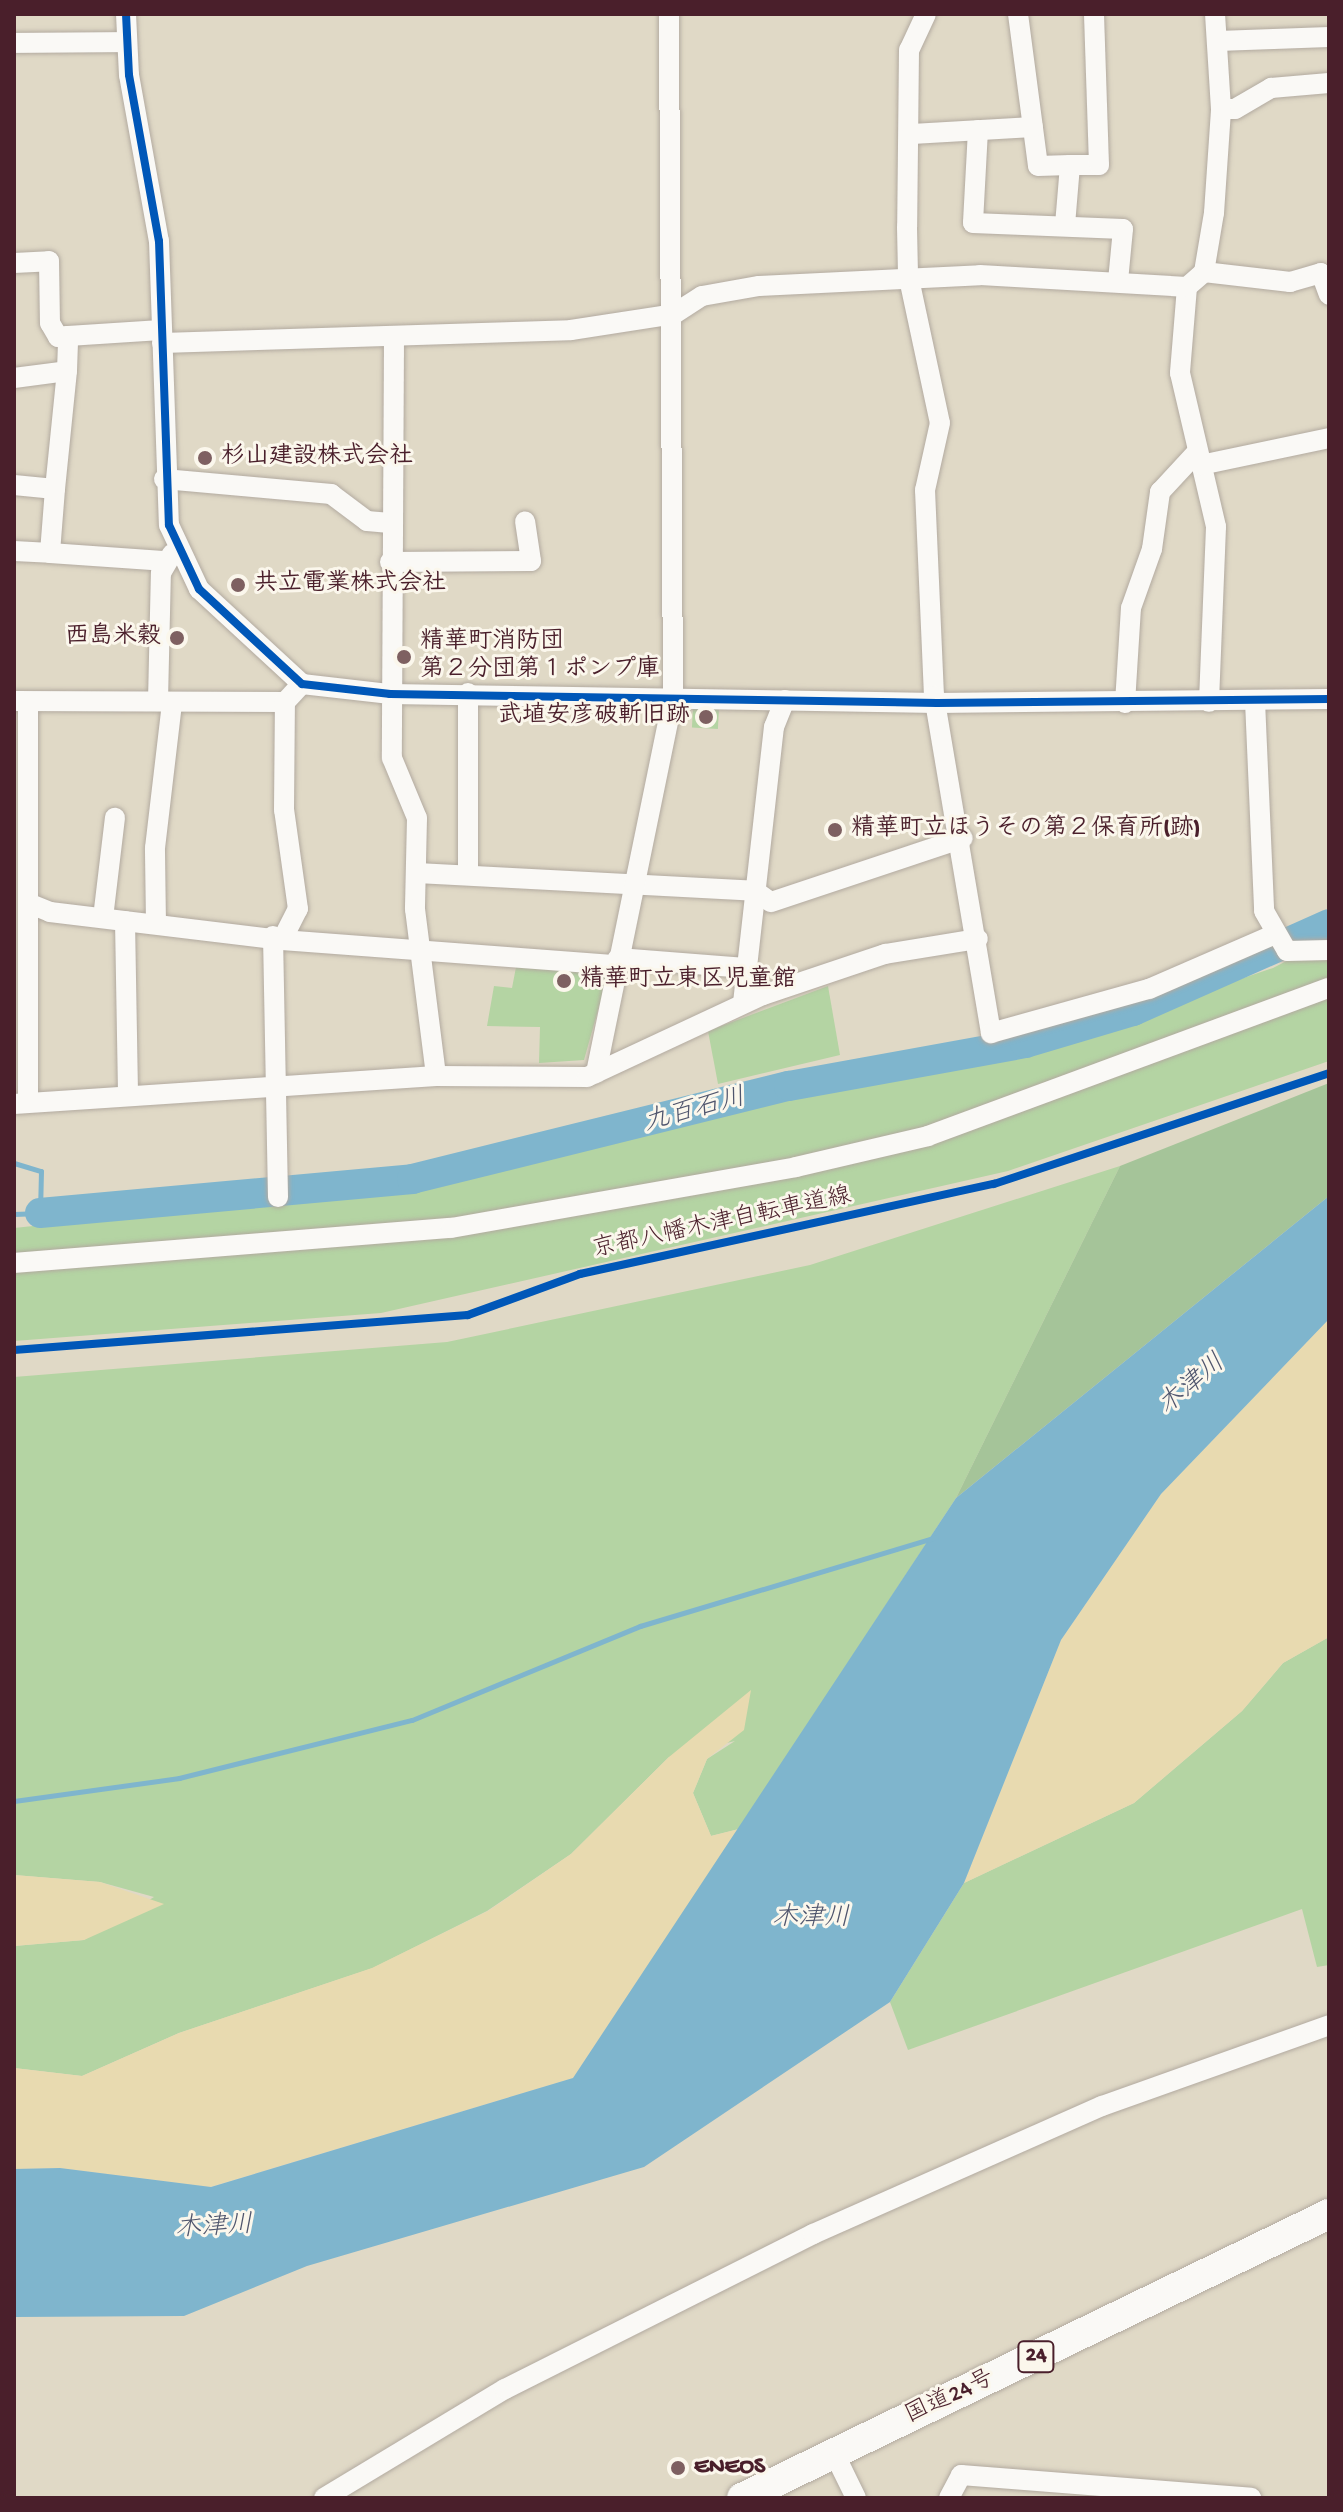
<!DOCTYPE html>
<meta charset="utf-8">
<style>
body{margin:0}
#map{position:relative;width:1343px;height:2512px;overflow:hidden;background:#e0d9c6;font-family:"Gochi Hand","Klee One",sans-serif}
div>[style]{position:absolute}
.green>*{inset:0;background:#b4d4a3;transform-origin:0 0}
.forest>*{inset:0;background:#a5c499}
.sand>*{inset:0;background:#e8dab0}
.water>*{inset:0;background:#7fb5cd}
.stream>*{height:5px;margin:-2.5px;padding:0 2.5px;transform-origin:2.5px;border-radius:2.5px;background:#7fb5cd}
.river>*{height:30px;margin:-15px;padding:0 15px;transform-origin:15px;border-radius:15px;background:#7fb5cd}
.roads{filter:drop-shadow(0 0 2px #b2aaa0) drop-shadow(0 0 2px #b2aaa0)}
.minor>*{height:20px;margin:-10px;padding:0 10px;transform-origin:10px;border-radius:10px;background:#faf9f6}
.highway>*{height:30px;margin:-15px;padding:0 15px;transform-origin:15px;border-radius:15px;background:#faf9f6}
.cycleway>*{height:8px;margin:-4px;padding:0 4px;transform-origin:4px;border-radius:4px;background:#0057b8}
.dots>*{width:22px;height:22px;translate:-50% -50%;box-sizing:border-box;border:4px solid #fbf7ec;border-radius:50%}
span{translate:-50% -50%;white-space:nowrap;text-align:center;line-height:1.15;-webkit-text-stroke:6px #fbf7ec;paint-order:stroke}
.shield-label span{padding:2px 6px;background:#fbf7ec;border:2px solid;border-radius:6px;-webkit-text-stroke-width:0}
.shield-label{font-size:22px;color:#4a1f2b;font-weight:700}
.poi-label{font-size:24px;color:#4a1f2b;font-weight:700}
.left{translate:0 -50%;text-align:left}
.right{translate:-100% -50%;text-align:right}
.street-label{font-size:24px;color:#4a1f2b}
.water-label{font-size:26px;color:#4f556d;font-style:italic}
.frame{position:absolute;inset:0;border:16px solid #4a1f2b;pointer-events:none}
</style>
<div id="map">
<div class="green">
<div style="left:719px;top:708px;width:21px;height:26px;rotate:93deg"></div>
<div style="clip-path:polygon(1329px 939px,1329px 1061px,1008px 1171px,381px 1313px,14px 1341px,14px 1228px,406px 1187px,507px 1157px,1073px 1036px,1273px 968px)"></div>
<div style="clip-path:polygon(517px 962px,609px 971px,584px 1060px,539px 1063px,540px 1027px,487px 1026px,494px 986px,512px 988px)"></div>
<div style="clip-path:polygon(828px 986px,840px 1055px,718px 1084px,708px 1031px)"></div>
<div style="clip-path:polygon(1120px 1166px,956px 1498px,739px 1829px,711px 1836px,693px 1793px,707px 1759px,735px 1741px,669px 1757px,571px 1854px,487px 1911px,373px 1968px,179px 2033px,82px 2076px,14px 2068px,14px 1946px,84px 1940px,154px 1897px,100px 1882px,14px 1875px,14px 1377px,447px 1342px,810px 1265px)"></div>
<div style="clip-path:polygon(1329px 1637px,1329px 1965px,1317px 1967px,1302px 1909px,908px 2050px,890px 2002px,964px 1883px,1134px 1803px,1242px 1711px,1283px 1663px)"></div>
</div>
<div class="forest">
<div style="clip-path:polygon(1329px 1083px,1329px 1196px,956px 1498px,1120px 1166px)"></div>
</div>
<div class="sand">
<div style="clip-path:polygon(1329px 1319px,1329px 1637px,1283px 1663px,1242px 1711px,1134px 1803px,964px 1883px,1061px 1640px,1161px 1494px)"></div>
<div style="clip-path:polygon(751px 1690px,744px 1730px,707px 1759px,693px 1793px,711px 1836px,739px 1829px,573px 2078px,210px 2187px,60px 2168px,14px 2169px,14px 2068px,82px 2076px,179px 2033px,372px 1968px,488px 1911px,571px 1854px,669px 1757px)"></div>
<div style="clip-path:polygon(14px 1875px,100px 1882px,164px 1904px,84px 1940px,14px 1946px)"></div>
</div>
<div class="water">
<div style="clip-path:polygon(1329px 1196px,1329px 1319px,1161px 1494px,1061px 1640px,964px 1883px,890px 2002px,644px 2167px,307px 2266px,184px 2316px,14px 2317px,14px 2169px,60px 2168px,211px 2187px,573px 2078px,956px 1498px)"></div>
</div>
<div class="stream">
<div style="left:14px;top:1163px;width:28px;rotate:17deg"></div>
<div style="left:41px;top:1171px;width:42px;rotate:91.4deg"></div>
<div style="left:40px;top:1213px;width:26px;rotate:178deg"></div>
<div style="left:14px;top:1801px;width:167px;rotate:-7.9deg"></div>
<div style="left:179px;top:1778px;width:240px;rotate:-14deg"></div>
<div style="left:412px;top:1720px;width:247px;rotate:-22.4deg"></div>
<div style="left:640px;top:1626px;width:309px;rotate:-16.7deg"></div>
</div>
<div class="river">
<div style="left:40px;top:1213px;width:374px;rotate:-5.2deg"></div>
<div style="left:412px;top:1179px;width:388px;rotate:-13.9deg"></div>
<div style="left:789px;top:1086px;width:240px;rotate:-10.3deg"></div>
<div style="left:1025px;top:1043px;width:113px;rotate:-16.5deg"></div>
<div style="left:1133px;top:1011px;width:214px;rotate:-23.9deg"></div>
</div>
<div class="roads">
<div class="minor">
<div style="left:126px;top:14px;width:61px;rotate:87.2deg"></div>
<div style="left:129px;top:75px;width:169px;rotate:79.8deg"></div>
<div style="left:159px;top:241px;width:284px;rotate:88deg"></div>
<div style="left:169px;top:525px;width:71px;rotate:64.9deg"></div>
<div style="left:199px;top:589px;width:140px;rotate:42.7deg"></div>
<div style="left:302px;top:684px;width:89px;rotate:6.5deg"></div>
<div style="left:390px;top:694px;width:547px;rotate:0.94deg"></div>
<div style="left:937px;top:703px;width:392px;rotate:-0.6deg"></div>
<div style="left:926px;top:14px;width:40px;rotate:115deg"></div>
<div style="left:909px;top:50px;width:177px;rotate:90.6deg"></div>
<div style="left:907px;top:227px;width:47px;rotate:88.8deg"></div>
<div style="left:908px;top:274px;width:152px;rotate:77.9deg"></div>
<div style="left:940px;top:423px;width:69px;rotate:102.6deg"></div>
<div style="left:925px;top:490px;width:206px;rotate:87.5deg"></div>
<div style="left:934px;top:696px;width:342px;rotate:80.4deg"></div>
<div style="left:991px;top:1033px;width:164px;rotate:-15.6deg"></div>
<div style="left:1149px;top:989px;width:135px;rotate:-23.5deg"></div>
<div style="left:1018px;top:14px;width:153px;rotate:82.5deg"></div>
<div style="left:1038px;top:166px;width:32px;rotate:-2deg"></div>
<div style="left:1218px;top:41px;width:111px;rotate:-2.1deg"></div>
<div style="left:14px;top:43px;width:113px;rotate:-0.5deg"></div>
<div style="left:1221px;top:109px;width:14px"></div>
<div style="left:1235px;top:109px;width:42px;rotate:-30.3deg"></div>
<div style="left:1271px;top:88px;width:58px;rotate:-4.9deg"></div>
<div style="left:978px;top:130px;width:93px;rotate:93.1deg"></div>
<div style="left:973px;top:223px;width:150px;rotate:2.3deg"></div>
<div style="left:1123px;top:229px;width:52px;rotate:95.5deg"></div>
<div style="left:912px;top:134px;width:121px;rotate:-3.3deg"></div>
<div style="left:1065px;top:225px;width:60px;rotate:-85.2deg"></div>
<div style="left:1070px;top:165px;width:29px"></div>
<div style="left:1099px;top:165px;width:151px;rotate:-91.9deg"></div>
<div style="left:14px;top:263px;width:35px;rotate:-3deg"></div>
<div style="left:49px;top:261px;width:62px;rotate:89.1deg"></div>
<div style="left:50px;top:323px;width:16px;rotate:60deg"></div>
<div style="left:58px;top:337px;width:10px;rotate:-6deg"></div>
<div style="left:1204px;top:272px;width:87px;rotate:6.6deg"></div>
<div style="left:1290px;top:282px;width:32px;rotate:-16deg"></div>
<div style="left:1321px;top:273px;width:23px;rotate:70deg"></div>
<div style="left:1187px;top:287px;width:86px;rotate:94.7deg"></div>
<div style="left:1180px;top:373px;width:158px;rotate:76.8deg"></div>
<div style="left:1216px;top:527px;width:175px;rotate:92.3deg"></div>
<div style="left:394px;top:340px;width:418px;rotate:90.3deg"></div>
<div style="left:392px;top:758px;width:65px;rotate:67.4deg"></div>
<div style="left:417px;top:818px;width:91px;rotate:91.3deg"></div>
<div style="left:415px;top:909px;width:168px;rotate:82.8deg"></div>
<div style="left:162px;top:343px;width:409px;rotate:-1.8deg"></div>
<div style="left:571px;top:330px;width:104px;rotate:-8.8deg"></div>
<div style="left:674px;top:314px;width:33px;rotate:-33deg"></div>
<div style="left:702px;top:296px;width:58px;rotate:-10deg"></div>
<div style="left:759px;top:286px;width:221px;rotate:-2.8deg"></div>
<div style="left:980px;top:275px;width:207px;rotate:3.3deg"></div>
<div style="left:1187px;top:287px;width:23px;rotate:-41deg"></div>
<div style="left:1204px;top:272px;width:60px;rotate:-80.4deg"></div>
<div style="left:1214px;top:213px;width:104px;rotate:-86.1deg"></div>
<div style="left:1221px;top:109px;width:95px;rotate:-93.6deg"></div>
<div style="left:14px;top:378px;width:53px;rotate:-7.5deg"></div>
<div style="left:67px;top:371px;width:35px;rotate:-88deg"></div>
<div style="left:68px;top:336px;width:93px;rotate:-3.7deg"></div>
<div style="left:1201px;top:465px;width:131px;rotate:-11.9deg"></div>
<div style="left:164px;top:479px;width:168px;rotate:5.1deg"></div>
<div style="left:331px;top:494px;width:45px;rotate:36.9deg"></div>
<div style="left:367px;top:521px;width:23px;rotate:5deg"></div>
<div style="left:14px;top:485px;width:41px;rotate:5.6deg"></div>
<div style="left:55px;top:489px;width:64px;rotate:94.5deg"></div>
<div style="left:50px;top:553px;width:113px;rotate:4deg"></div>
<div style="left:55px;top:489px;width:119px;rotate:-84.2deg"></div>
<div style="left:14px;top:551px;width:36px;rotate:3deg"></div>
<div style="left:390px;top:562px;width:141px;rotate:-0.4deg"></div>
<div style="left:531px;top:561px;width:40px;rotate:-98.5deg"></div>
<div style="left:468px;top:693px;width:182px;rotate:90deg"></div>
<div style="left:14px;top:701px;width:271px;rotate:0.2deg"></div>
<div style="left:285px;top:702px;width:25px;rotate:-47deg"></div>
<div style="left:158px;top:701px;width:128px;rotate:-88.7deg"></div>
<div style="left:161px;top:573px;width:22px;rotate:-60deg"></div>
<div style="left:1255px;top:701px;width:210px;rotate:87.5deg"></div>
<div style="left:1264px;top:911px;width:46px;rotate:60.1deg"></div>
<div style="left:1287px;top:951px;width:42px;rotate:-1.4deg"></div>
<div style="left:1125px;top:703px;width:95px;rotate:-86.4deg"></div>
<div style="left:1131px;top:608px;width:63px;rotate:-70.4deg"></div>
<div style="left:1152px;top:549px;width:58px;rotate:-82deg"></div>
<div style="left:1160px;top:492px;width:54px;rotate:-47.2deg"></div>
<div style="left:417px;top:873px;width:338px;rotate:3deg"></div>
<div style="left:755px;top:891px;width:19px;rotate:35deg"></div>
<div style="left:771px;top:902px;width:202px;rotate:-18.4deg"></div>
<div style="left:28px;top:903px;width:24px;rotate:22deg"></div>
<div style="left:50px;top:912px;width:234px;rotate:6.9deg"></div>
<div style="left:282px;top:940px;width:335px;rotate:4.3deg"></div>
<div style="left:103px;top:918px;width:101px;rotate:-83.2deg"></div>
<div style="left:125px;top:921px;width:171px;rotate:89deg"></div>
<div style="left:156px;top:924px;width:76px;rotate:-90.8deg"></div>
<div style="left:155px;top:848px;width:146px;rotate:-83.3deg"></div>
<div style="left:273px;top:936px;width:261px;rotate:88.9deg"></div>
<div style="left:282px;top:940px;width:35px;rotate:-63deg"></div>
<div style="left:298px;top:909px;width:100px;rotate:-98deg"></div>
<div style="left:284px;top:810px;width:108px;rotate:-89.5deg"></div>
<div style="left:618px;top:958px;width:128px;rotate:4.5deg"></div>
<div style="left:743px;top:1003px;width:278px;rotate:-83.6deg"></div>
<div style="left:774px;top:727px;width:29px;rotate:-68deg"></div>
<div style="left:596px;top:1073px;width:383px;rotate:-78.4deg"></div>
<div style="left:673px;top:698px;width:684px;rotate:-90.34deg"></div>
<div style="left:28px;top:1102px;width:400px;rotate:-90deg"></div>
<div style="left:14px;top:1104px;width:423px;rotate:-3.8deg"></div>
<div style="left:436px;top:1076px;width:151px;rotate:0.4deg"></div>
<div style="left:587px;top:1077px;width:194px;rotate:-25deg"></div>
<div style="left:763px;top:995px;width:129px;rotate:-18.6deg"></div>
<div style="left:885px;top:954px;width:94px;rotate:-9.2deg"></div>
<div style="left:14px;top:1263px;width:438px;rotate:-4.6deg"></div>
<div style="left:451px;top:1228px;width:350px;rotate:-10deg"></div>
<div style="left:796px;top:1167px;width:136px;rotate:-13.2deg"></div>
<div style="left:928px;top:1136px;width:427px;rotate:-20.3deg"></div>
<div style="left:834px;top:2453px;width:50px;rotate:63.9deg"></div>
<div style="left:324px;top:2498px;width:211px;rotate:-31.1deg"></div>
<div style="left:505px;top:2389px;width:345px;rotate:-26.7deg"></div>
<div style="left:813px;top:2234px;width:316px;rotate:-23.9deg"></div>
<div style="left:1102px;top:2106px;width:241px;rotate:-19.6deg"></div>
<div style="left:949px;top:2498px;width:26px;rotate:-62deg"></div>
<div style="left:961px;top:2475px;width:291px;rotate:4.5deg"></div>
</div>
<div class="highway">
<div style="left:742px;top:2498px;width:652px;rotate:-25.82deg"></div>
</div>
</div>
<div class="cycleway">
<div style="left:126px;top:14px;width:61px;rotate:87.2deg"></div>
<div style="left:129px;top:75px;width:169px;rotate:79.8deg"></div>
<div style="left:159px;top:241px;width:284px;rotate:88deg"></div>
<div style="left:169px;top:525px;width:71px;rotate:64.9deg"></div>
<div style="left:199px;top:589px;width:140px;rotate:42.7deg"></div>
<div style="left:302px;top:684px;width:89px;rotate:6.5deg"></div>
<div style="left:390px;top:694px;width:547px;rotate:0.94deg"></div>
<div style="left:937px;top:703px;width:392px;rotate:-0.6deg"></div>
<div style="left:14px;top:1350px;width:455px;rotate:-4.4deg"></div>
<div style="left:468px;top:1315px;width:119px;rotate:-20.1deg"></div>
<div style="left:580px;top:1274px;width:424px;rotate:-12.3deg"></div>
<div style="left:994px;top:1184px;width:353px;rotate:-18.3deg"></div>
</div>
<div class="dots">
<div style="left:205px;top:458px;background:#7e6061"></div>
<div style="left:238px;top:585px;background:#7e6061"></div>
<div style="left:177px;top:638px;background:#7e6061"></div>
<div style="left:404px;top:657px;background:#7e6061"></div>
<div style="left:706px;top:717px;background:#7e6061"></div>
<div style="left:835px;top:830px;background:#7e6061"></div>
<div style="left:564px;top:981px;background:#7e6061"></div>
<div style="left:678px;top:2468px;background:#7e6061"></div>
</div>
<div class="shield-label">
<span style="left:1036px;top:2357px">24</span>
</div>
<div class="poi-label">
<span class="left" style="left:221px;top:458px">杉山建設株式会社</span>
<span class="left" style="left:254px;top:585px">共立電業株式会社</span>
<span class="right" style="left:161px;top:638px">西島米穀</span>
<span class="left" style="left:420px;top:657px">精華町消防団<br>第２分団第１ポンプ庫</span>
<span class="right" style="left:690px;top:717px">武埴安彦破斬旧跡</span>
<span class="left" style="left:851px;top:830px">精華町立ほうその第２保育所(跡)</span>
<span class="left" style="left:580px;top:981px">精華町立東区児童館</span>
<span class="left" style="left:694px;top:2468px">ENEOS</span>
</div>
<div class="street-label">
<span style="left:722px;top:1224px;rotate:-12deg">京都八幡木津自転車道線</span>
<span style="left:950px;top:2398px;rotate:-25deg">国道24号</span>
</div>
<div class="water-label">
<span style="left:695px;top:1112px;rotate:-15deg">九百石川</span>
<span style="left:1193px;top:1386px;rotate:-40deg">木津川</span>
<span style="left:811px;top:1920px">木津川</span>
<span style="left:214px;top:2229px;rotate:-3deg">木津川</span>
</div>
<div class="frame"></div>
</div>
